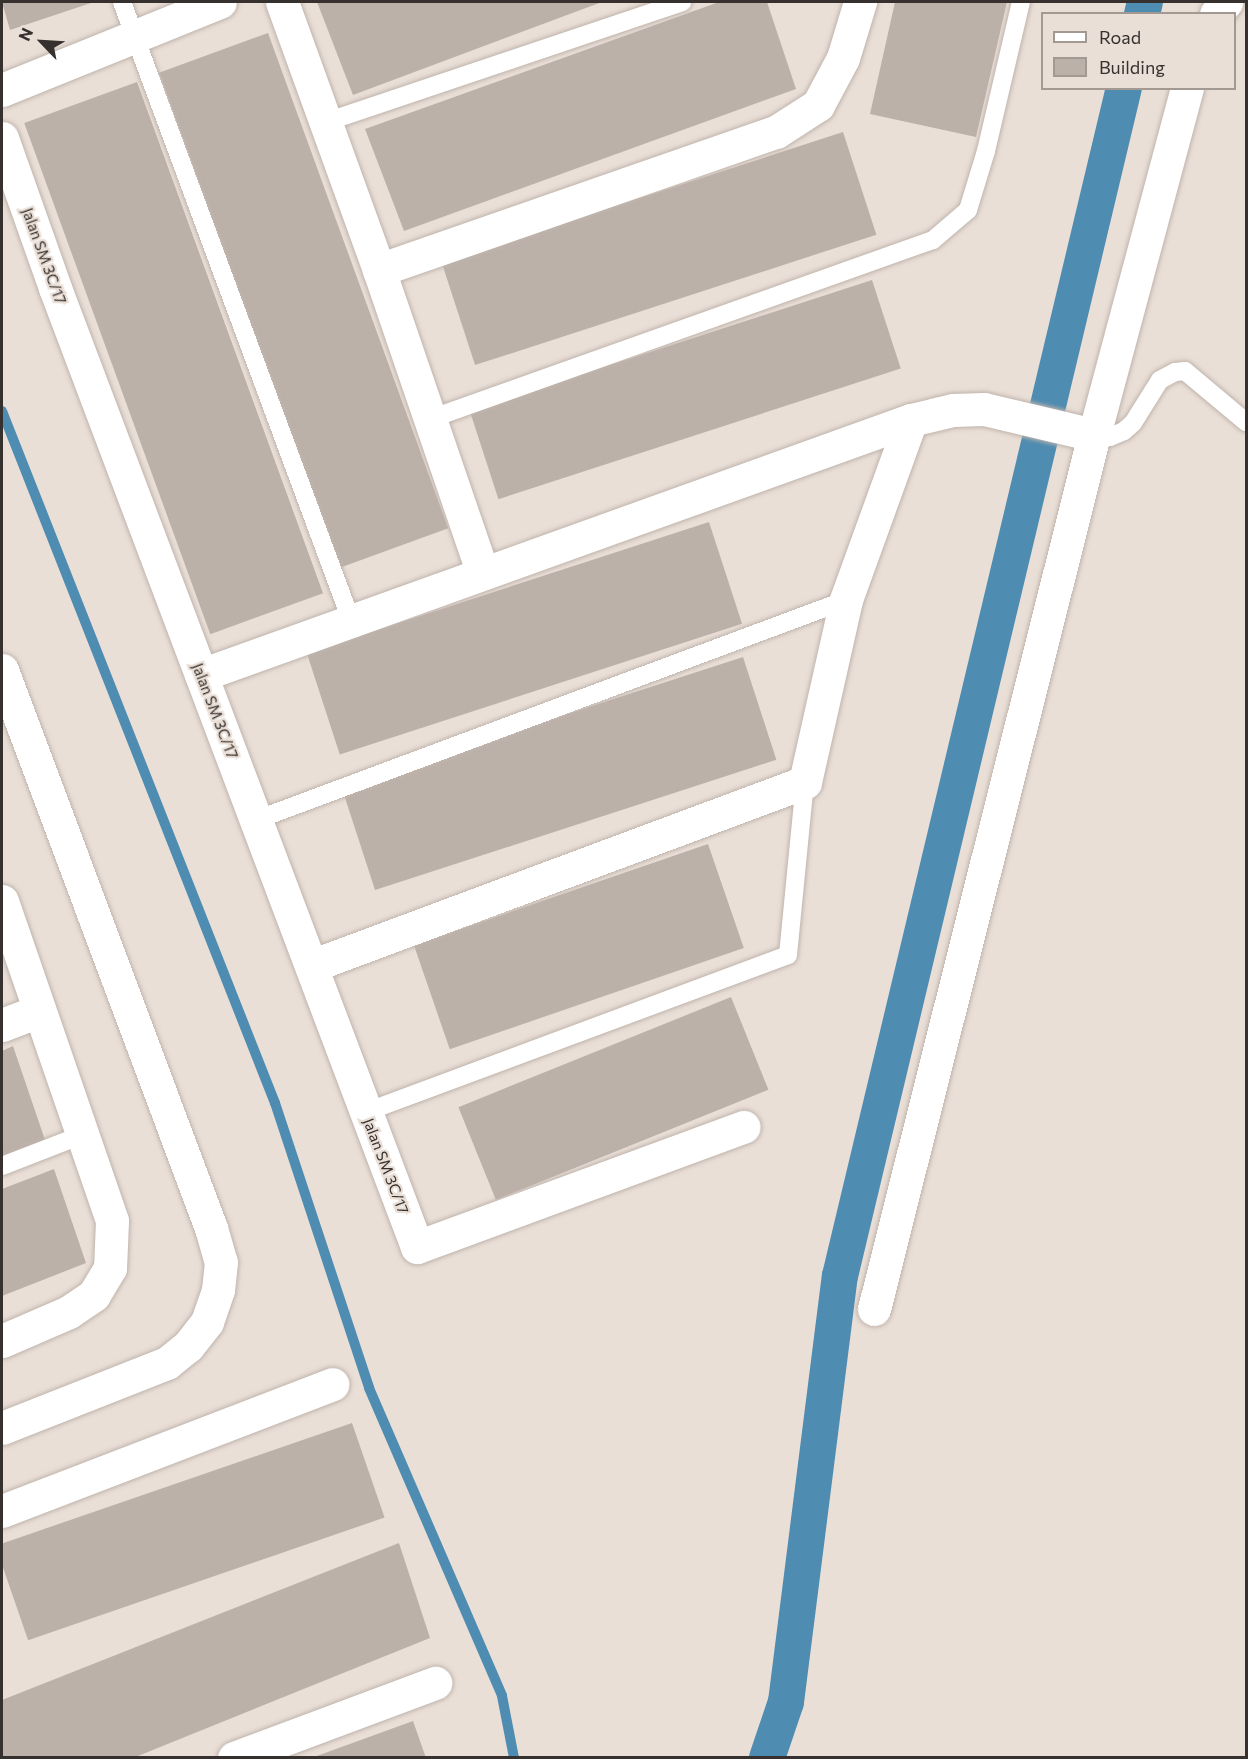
<!DOCTYPE html>
<style>
body{margin:0}
#map{position:relative;width:1248px;height:1759px;overflow:hidden;background:#eadfd7;font-family:Commissioner,sans-serif}
div>[style]{position:absolute}
.stream>*{height:10px;margin:-5px;padding:0 5px;transform-origin:5px;border-radius:5px;background:#4f8cb1}
.canal>*{height:36px;margin:-18px;padding:0 18px;transform-origin:18px;border-radius:18px;background:#4f8cb1}
.building>*{inset:0;background:#bcb1a9;transform-origin:0 0}
.roads{filter:drop-shadow(0 0 2px #bfb4ac) drop-shadow(0 0 2px #bfb4ac)}
.lane>*{height:18px;margin:-9px;padding:0 9px;transform-origin:9px;border-radius:9px;background:#fff}
.street>*{height:33px;margin:-16.5px;padding:0 16.5px;transform-origin:16.5px;border-radius:16.5px;background:#fff}
.secondary>*{height:33px;margin:-16.5px;padding:0 16.5px;transform-origin:16.5px;border-radius:16.5px;background:#fff}
span{translate:-50% -50%;white-space:nowrap;text-align:center;line-height:1.15;-webkit-text-stroke:4.5px #eadfd7;paint-order:stroke}
.street-label{font-size:15px;color:#36312e}
.frame{position:absolute;inset:0;border:3px solid #36312e;pointer-events:none}
.legend{position:absolute;left:1041px;top:12px;width:195px;height:78px;box-sizing:border-box;background:#eadfd7;border:2px solid #a29993;margin:0;padding:8px 10px;list-style:none;font-size:18px;color:#36312e}
.legend li{display:flex;align-items:center;gap:12px;height:30px}
.legend b{width:30px;border:2px solid #a29993}
.north{position:absolute;left:12px;top:12px;width:60px;height:60px;-webkit-text-stroke:4px #eadfd7;paint-order:stroke;rotate:295deg;font-size:16px;font-weight:700;line-height:24px;text-align:center;color:#36312e}
.north::after{content:'';display:block;margin:auto;width:21px;height:27px;background:#36312e;clip-path:polygon(50% 0,100% 100%,50% 72%,0 100%)}
</style>
<div id="map">
<div class="stream">
<div style="left:2px;top:411px;width:744px;rotate:68.47deg"></div>
<div style="left:275px;top:1103px;width:300px;rotate:71.7deg"></div>
<div style="left:369px;top:1388px;width:335px;rotate:66.6deg"></div>
<div style="left:502px;top:1696px;width:63px;rotate:79deg"></div>
</div>
<div class="canal">
<div style="left:1142px;top:14px;width:12px;rotate:-76deg"></div>
<div style="left:767px;top:1758px;width:59px;rotate:-71.3deg"></div>
<div style="left:786px;top:1702px;width:429px;rotate:-82.8deg"></div>
<div style="left:840px;top:1276px;width:1221px;rotate:-76.56deg"></div>
</div>
<div class="building">
<div style="clip-path:polygon(2px 2px,94px 2px,10px 30px)"></div>
<div style="clip-path:polygon(317px 2px,602px 2px,353px 95px)"></div>
<div style="clip-path:polygon(719px 2px,767px 2px,796px 89px,404px 231px,365px 129px)"></div>
<div style="clip-path:polygon(895px 2px,1007px 2px,976px 137px,870px 114px)"></div>
<div style="left:268px;top:33px;width:527px;height:116px;rotate:70deg"></div>
<div style="left:137px;top:82px;width:544px;height:120px;rotate:70deg"></div>
<div style="left:843px;top:132px;width:108px;height:422px;rotate:72deg"></div>
<div style="left:872px;top:280px;width:93px;height:423px;rotate:72deg"></div>
<div style="left:709px;top:522px;width:107px;height:423px;rotate:72deg"></div>
<div style="left:743px;top:657px;width:108px;height:422px;rotate:72deg"></div>
<div style="left:708px;top:844px;width:110px;height:311px;rotate:71deg"></div>
<div style="left:731px;top:997px;width:100px;height:294px;rotate:68deg"></div>
<div style="clip-path:polygon(13px 1046px,45px 1140px,2px 1157px,2px 1051px)"></div>
<div style="clip-path:polygon(54px 1169px,86px 1263px,2px 1296px,2px 1189px)"></div>
<div style="left:352px;top:1423px;width:100px;height:377px;rotate:71deg"></div>
<div style="clip-path:polygon(399px 1543px,430px 1638px,133px 1758px,2px 1758px,2px 1700px)"></div>
<div style="clip-path:polygon(413px 1721px,426px 1758px,314px 1758px,314px 1757px)"></div>
</div>
<div class="roads">
<div class="lane">
<div style="left:122px;top:2px;width:659px;rotate:69.67deg"></div>
<div style="left:326px;top:122px;width:376px;rotate:-18.6deg"></div>
<div style="left:430px;top:419px;width:534px;rotate:-19.59deg"></div>
<div style="left:933px;top:240px;width:46px;rotate:-40.6deg"></div>
<div style="left:968px;top:210px;width:62px;rotate:-73deg"></div>
<div style="left:986px;top:151px;width:153px;rotate:-76.8deg"></div>
<div style="left:1094px;top:435px;width:16px;rotate:7deg"></div>
<div style="left:1110px;top:437px;width:15px;rotate:-23deg"></div>
<div style="left:1124px;top:431px;width:12px;rotate:-42deg"></div>
<div style="left:1133px;top:423px;width:51px;rotate:-57.9deg"></div>
<div style="left:1160px;top:380px;width:17px;rotate:-28deg"></div>
<div style="left:1175px;top:372px;width:10px;rotate:-6deg"></div>
<div style="left:1185px;top:371px;width:80px;rotate:39.9deg"></div>
<div style="left:256px;top:820px;width:630px;rotate:-20.45deg"></div>
<div style="left:366px;top:1112px;width:450px;rotate:-20.4deg"></div>
<div style="left:788px;top:955px;width:174px;rotate:-84.4deg"></div>
<div style="left:2px;top:1166px;width:86px;rotate:-21.2deg"></div>
</div>
<div class="street">
<div style="left:282px;top:2px;width:285px;rotate:70.1deg"></div>
<div style="left:379px;top:270px;width:320px;rotate:71.1deg"></div>
<div style="left:1216px;top:14px;width:16px;rotate:-50deg"></div>
<div style="left:2px;top:90px;width:235px;rotate:-22deg"></div>
<div style="left:2px;top:138px;width:159px;rotate:70.5deg"></div>
<div style="left:55px;top:288px;width:1025px;rotate:69.32deg"></div>
<div style="left:417px;top:1247px;width:348px;rotate:-20.2deg"></div>
<div style="left:379px;top:270px;width:420px;rotate:-19.2deg"></div>
<div style="left:776px;top:132px;width:50px;rotate:-32.7deg"></div>
<div style="left:818px;top:105px;width:53px;rotate:-62deg"></div>
<div style="left:843px;top:58px;width:59px;rotate:-73.1deg"></div>
<div style="left:911px;top:420px;width:43px;rotate:-13.4deg"></div>
<div style="left:953px;top:410px;width:31px;rotate:-2deg"></div>
<div style="left:984px;top:409px;width:113px;rotate:13.3deg"></div>
<div style="left:201px;top:675px;width:754px;rotate:-19.76deg"></div>
<div style="left:911px;top:420px;width:191px;rotate:109.9deg"></div>
<div style="left:846px;top:600px;width:187px;rotate:102.7deg"></div>
<div style="left:805px;top:782px;width:527px;rotate:159.57deg"></div>
<div style="left:2px;top:901px;width:338px;rotate:71deg"></div>
<div style="left:112px;top:1221px;width:47px;rotate:92.4deg"></div>
<div style="left:110px;top:1268px;width:31px;rotate:121deg"></div>
<div style="left:94px;top:1295px;width:30px;rotate:146deg"></div>
<div style="left:69px;top:1312px;width:73px;rotate:156.6deg"></div>
<div style="left:2px;top:1025px;width:40px;rotate:-21deg"></div>
<div style="left:874px;top:1309px;width:901px;rotate:-75.87deg"></div>
<div style="left:1094px;top:435px;width:359px;rotate:-75deg"></div>
<div style="left:2px;top:1511px;width:354px;rotate:-21deg"></div>
<div style="left:234px;top:1758px;width:215px;rotate:-20.5deg"></div>
</div>
<div class="secondary">
<div style="left:2px;top:670px;width:596px;rotate:69.47deg"></div>
<div style="left:211px;top:1228px;width:35px;rotate:74deg"></div>
<div style="left:221px;top:1262px;width:28px;rotate:96deg"></div>
<div style="left:218px;top:1290px;width:34px;rotate:109deg"></div>
<div style="left:207px;top:1322px;width:31px;rotate:128deg"></div>
<div style="left:188px;top:1346px;width:27px;rotate:141deg"></div>
<div style="left:167px;top:1363px;width:177px;rotate:158.5deg"></div>
</div>
</div>
<div class="street-label">
<span style="left:44px;top:256px;rotate:70deg">Jalan SM 3C/17</span>
<span style="left:215px;top:711px;rotate:69deg">Jalan SM 3C/17</span>
<span style="left:386px;top:1166px;rotate:69deg">Jalan SM 3C/17</span>
</div>
<div class="frame"></div>
<ul class="legend">
<li><b style="height:8px;background:#fff"></b>Road</li>
<li><b style="height:16px;background:#bcb1a9"></b>Building</li>
</ul>
<div class="north">N</div>
</div>
